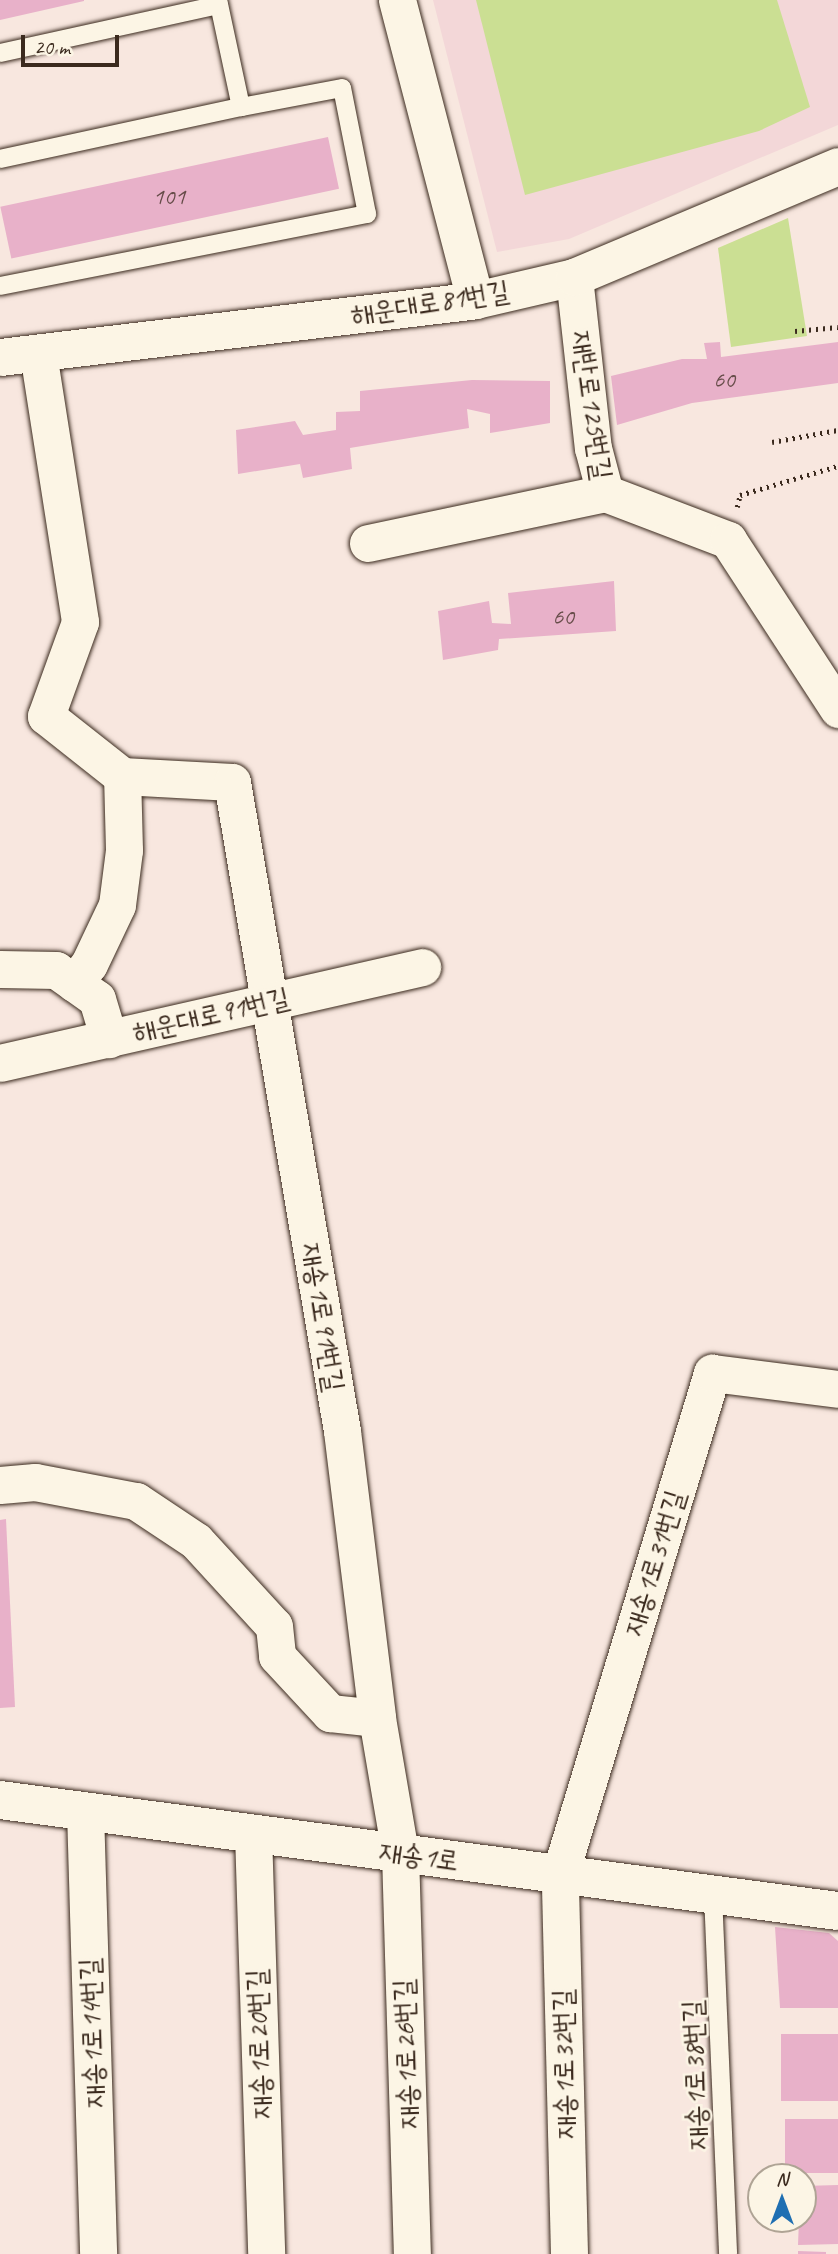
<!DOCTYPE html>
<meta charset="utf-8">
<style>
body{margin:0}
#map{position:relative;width:838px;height:2254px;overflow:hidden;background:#f8e7df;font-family:Caveat,"Poor Story",sans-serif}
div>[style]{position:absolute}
.built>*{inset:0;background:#f3d7d8}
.green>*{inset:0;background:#cbdf93}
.building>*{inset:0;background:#e8b1c9;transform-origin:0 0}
.path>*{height:4.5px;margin-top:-2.25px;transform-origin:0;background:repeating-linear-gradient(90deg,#3b2a1e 0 2px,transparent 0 7px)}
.roads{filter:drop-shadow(0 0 2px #3b2a1e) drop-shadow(0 0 2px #3b2a1e)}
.service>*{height:18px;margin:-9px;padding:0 9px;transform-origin:9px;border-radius:9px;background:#fcf5e5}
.minor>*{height:37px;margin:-18.5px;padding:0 18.5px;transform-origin:18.5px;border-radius:18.5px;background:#fcf5e5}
.secondary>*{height:38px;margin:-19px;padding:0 19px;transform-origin:19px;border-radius:19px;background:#fcf5e5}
span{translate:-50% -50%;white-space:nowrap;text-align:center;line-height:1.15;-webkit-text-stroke:5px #fcf5e5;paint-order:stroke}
.number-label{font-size:24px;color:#664c49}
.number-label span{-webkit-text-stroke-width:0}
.street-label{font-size:28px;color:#3b2a1e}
.north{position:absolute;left:747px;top:2163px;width:70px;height:70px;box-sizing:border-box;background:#fcf5e5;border:2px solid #afa495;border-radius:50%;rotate:0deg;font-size:19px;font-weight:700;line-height:28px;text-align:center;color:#3b2a1e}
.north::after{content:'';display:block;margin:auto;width:24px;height:32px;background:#1f6fb2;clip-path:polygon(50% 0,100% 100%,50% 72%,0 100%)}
.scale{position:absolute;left:21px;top:35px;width:98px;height:32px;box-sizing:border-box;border:4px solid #3b2a1e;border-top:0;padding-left:9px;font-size:21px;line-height:24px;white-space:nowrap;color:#3b2a1e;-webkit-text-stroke:5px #fcf5e5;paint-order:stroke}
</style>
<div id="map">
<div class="built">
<div style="clip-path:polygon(433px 0,838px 0,838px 125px,569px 239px,497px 252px)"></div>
</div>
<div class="green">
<div style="clip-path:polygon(476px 0,777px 0,810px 107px,759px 131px,525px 195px)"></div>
<div style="clip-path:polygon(788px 218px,807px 336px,731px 347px,718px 248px)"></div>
</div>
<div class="building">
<div style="clip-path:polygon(0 0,84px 0,84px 1px,0 20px)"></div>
<div style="left:328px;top:137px;width:53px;height:335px;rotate:78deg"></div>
<div style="clip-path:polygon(720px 342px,721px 357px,838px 342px,838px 383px,692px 403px,617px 425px,611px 376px,682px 359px,707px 359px,704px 343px)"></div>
<div style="clip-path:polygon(472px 380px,550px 381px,550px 423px,490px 433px,490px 414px,467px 409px,469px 428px,350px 448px,352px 469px,303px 478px,300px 464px,238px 474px,236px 430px,295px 421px,303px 435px,336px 430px,336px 412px,360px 411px,360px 391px)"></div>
<div style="clip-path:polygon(614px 581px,616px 631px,499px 639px,498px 650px,443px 660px,438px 611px,489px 601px,492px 623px,511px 624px,508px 593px)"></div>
<div style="clip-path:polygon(6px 1519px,15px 1707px,0 1708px,0 1520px)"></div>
<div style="clip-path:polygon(775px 1927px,829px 1933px,838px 1941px,838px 2008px,780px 2008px)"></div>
<div style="left:838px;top:2034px;width:67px;height:57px;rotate:90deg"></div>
<div style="left:838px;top:2119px;width:54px;height:53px;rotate:90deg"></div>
<div style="clip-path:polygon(838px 2185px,838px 2244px,798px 2245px,799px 2219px,803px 2219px,803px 2186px)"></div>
<div style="clip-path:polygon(798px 2251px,826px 2252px,826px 2254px,798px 2254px)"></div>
</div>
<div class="path">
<div style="left:795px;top:331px;width:43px;rotate:-5.3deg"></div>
<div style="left:772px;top:442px;width:67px;rotate:-10.3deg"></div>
<div style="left:737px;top:507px;width:12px;rotate:-76deg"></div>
<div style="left:740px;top:495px;width:102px;rotate:-16.5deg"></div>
</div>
<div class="roads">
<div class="service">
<div style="left:0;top:53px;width:224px;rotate:-12.4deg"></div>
<div style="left:0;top:159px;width:247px;rotate:-12.2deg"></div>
<div style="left:0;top:286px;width:374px;rotate:-11.1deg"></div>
<div style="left:367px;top:214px;width:128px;rotate:-101.2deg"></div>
<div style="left:342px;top:88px;width:103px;rotate:169.3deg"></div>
<div style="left:241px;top:107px;width:109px;rotate:-102.1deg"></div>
<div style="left:713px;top:1894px;width:360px;rotate:87.6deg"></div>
</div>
<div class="minor">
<div style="left:397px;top:0;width:310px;rotate:75.4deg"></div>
<div style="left:574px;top:277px;width:172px;rotate:83.7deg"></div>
<div style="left:593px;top:448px;width:47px;rotate:75.1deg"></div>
<div style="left:605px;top:493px;width:132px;rotate:20.9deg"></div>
<div style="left:728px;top:540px;width:202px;rotate:56.9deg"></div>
<div style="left:38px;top:353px;width:272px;rotate:81.1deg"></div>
<div style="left:80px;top:622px;width:100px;rotate:109.9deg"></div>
<div style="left:46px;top:716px;width:97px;rotate:38.3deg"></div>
<div style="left:122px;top:776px;width:110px;rotate:3.1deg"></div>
<div style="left:232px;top:782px;width:658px;rotate:80.38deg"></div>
<div style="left:342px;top:1431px;width:289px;rotate:83deg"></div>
<div style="left:377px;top:1718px;width:137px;rotate:80.3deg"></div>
<div style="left:400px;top:1853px;width:401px;rotate:88.3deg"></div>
<div style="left:0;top:357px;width:478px;rotate:-6.8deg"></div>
<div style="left:475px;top:300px;width:102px;rotate:-13.1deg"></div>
<div style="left:574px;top:277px;width:286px;rotate:-22.8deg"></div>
<div style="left:368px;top:543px;width:242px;rotate:-11.9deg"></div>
<div style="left:0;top:969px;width:56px;rotate:1deg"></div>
<div style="left:56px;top:970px;width:50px;rotate:35.3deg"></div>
<div style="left:97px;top:999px;width:42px;rotate:73.3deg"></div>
<div style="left:74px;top:983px;width:24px;rotate:-52deg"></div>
<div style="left:89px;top:964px;width:65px;rotate:-64.6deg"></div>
<div style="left:117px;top:905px;width:55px;rotate:-82.7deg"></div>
<div style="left:124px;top:850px;width:74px;rotate:-91.5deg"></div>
<div style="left:0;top:1063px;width:433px;rotate:-12.8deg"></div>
<div style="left:0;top:1485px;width:35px;rotate:-5deg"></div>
<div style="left:35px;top:1482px;width:103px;rotate:10.7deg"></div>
<div style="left:136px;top:1501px;width:72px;rotate:33.7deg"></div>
<div style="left:196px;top:1541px;width:115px;rotate:47.5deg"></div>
<div style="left:274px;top:1626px;width:30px;rotate:84deg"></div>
<div style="left:277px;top:1656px;width:78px;rotate:47.1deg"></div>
<div style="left:330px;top:1713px;width:47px;rotate:6.1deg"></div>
<div style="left:85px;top:1811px;width:443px;rotate:88.3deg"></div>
<div style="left:253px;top:1833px;width:421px;rotate:88.2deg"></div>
<div style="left:569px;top:2254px;width:380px;rotate:-91.4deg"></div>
<div style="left:560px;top:1874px;width:524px;rotate:-73.12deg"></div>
<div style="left:712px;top:1373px;width:127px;rotate:7.2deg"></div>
</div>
<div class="secondary">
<div style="left:0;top:1800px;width:845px;rotate:7.55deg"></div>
</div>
</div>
<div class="number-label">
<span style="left:169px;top:197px">101</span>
<span style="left:724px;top:380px">60</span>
<span style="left:563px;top:617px">60</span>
</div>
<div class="street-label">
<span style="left:430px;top:303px;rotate:-9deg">해운대로81번길</span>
<span style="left:592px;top:405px;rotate:82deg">재반로125번길</span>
<span style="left:211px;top:1015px;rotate:-13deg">해운대로91번길</span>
<span style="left:323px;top:1317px;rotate:81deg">재송1로91번길</span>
<span style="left:654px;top:1563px;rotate:-73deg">재송1로31번길</span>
<span style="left:419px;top:1856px;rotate:8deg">재송1로</span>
<span style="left:92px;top:2033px;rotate:-92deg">재송1로14번길</span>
<span style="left:259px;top:2044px;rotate:-92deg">재송1로20번길</span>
<span style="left:406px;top:2054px;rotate:-92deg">재송1로26번길</span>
<span style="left:564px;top:2064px;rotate:-91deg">재송1로32번길</span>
<span style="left:695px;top:2075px;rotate:-92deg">재송1로38번길</span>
</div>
<div class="north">N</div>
<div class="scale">20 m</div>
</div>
